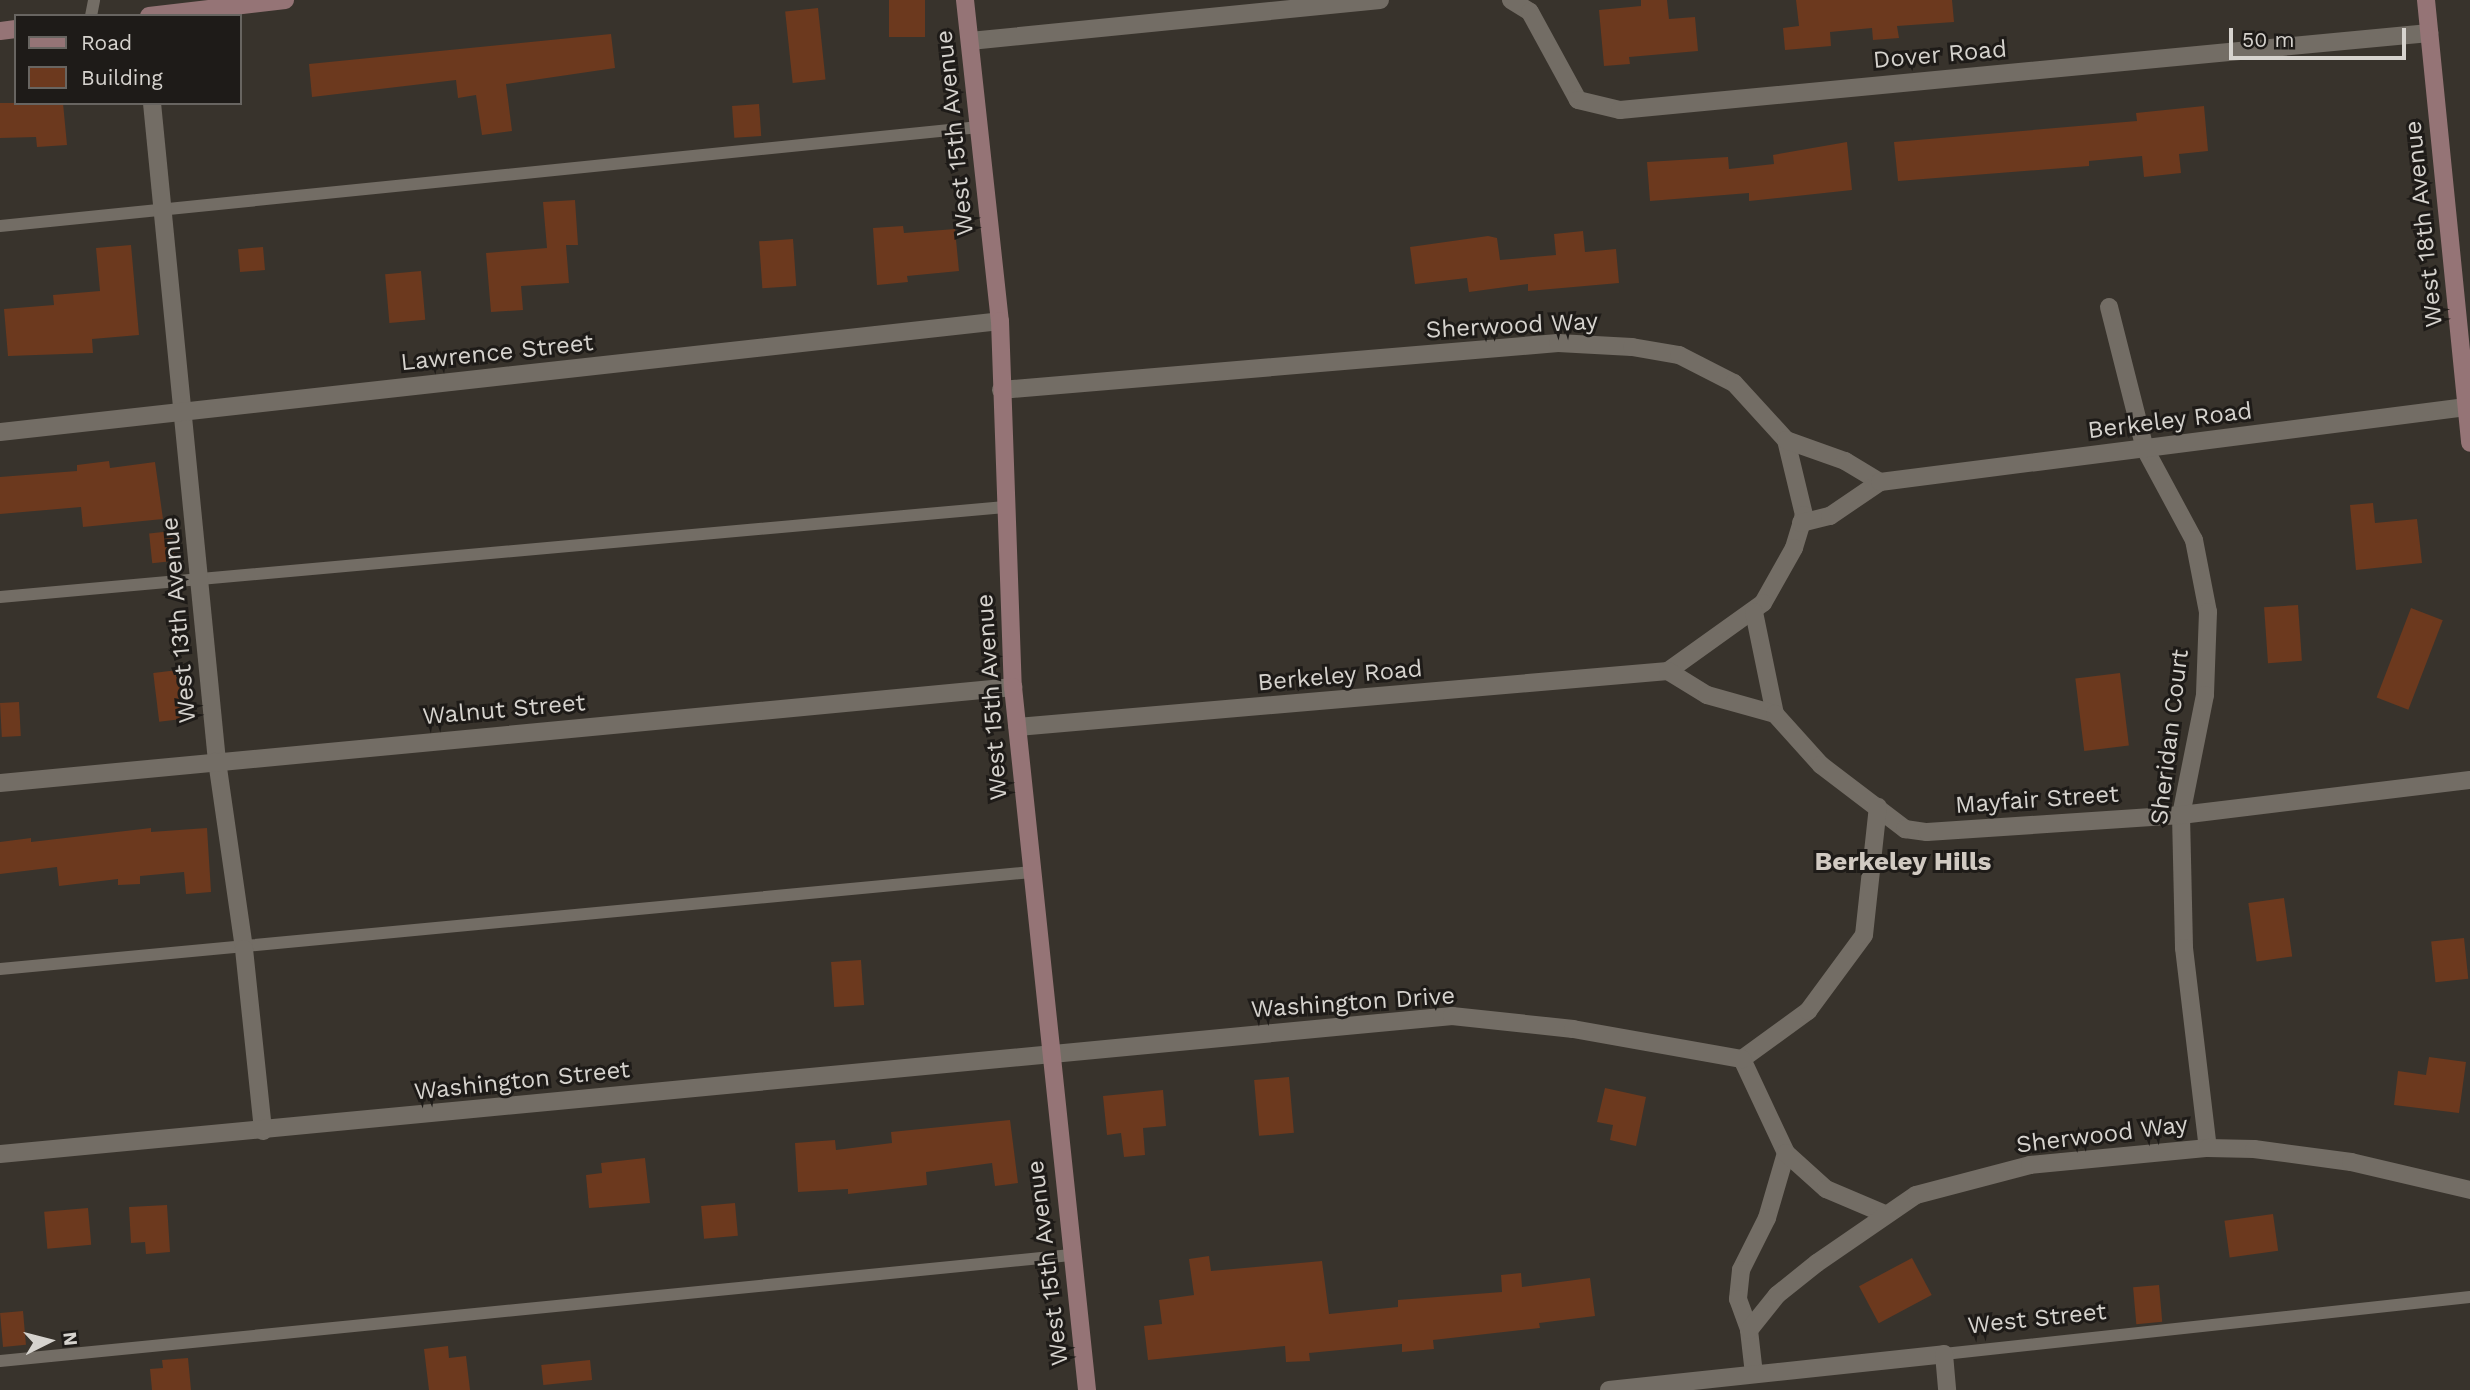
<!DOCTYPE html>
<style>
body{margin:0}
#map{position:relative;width:2470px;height:1390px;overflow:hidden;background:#38332c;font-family:"Work Sans",sans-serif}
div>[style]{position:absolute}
.building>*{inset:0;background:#6c391e;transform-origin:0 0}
.lane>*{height:12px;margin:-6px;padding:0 6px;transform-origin:6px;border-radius:6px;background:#736d65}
.street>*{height:18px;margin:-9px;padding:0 9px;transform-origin:9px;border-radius:9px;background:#736d65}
.secondary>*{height:18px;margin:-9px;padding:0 9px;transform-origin:9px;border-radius:9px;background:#957476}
span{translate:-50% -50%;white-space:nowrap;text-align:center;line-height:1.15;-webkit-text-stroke:6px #1e1b18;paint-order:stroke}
.street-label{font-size:24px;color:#d6d3ce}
.neighbourhood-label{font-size:26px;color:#d1cac2;font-weight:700}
.legend{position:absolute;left:14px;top:14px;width:228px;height:91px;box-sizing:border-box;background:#1e1b18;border:2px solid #686561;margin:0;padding:9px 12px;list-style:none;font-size:21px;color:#d6d3ce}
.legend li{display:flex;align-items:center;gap:14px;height:35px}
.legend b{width:35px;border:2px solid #686561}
.north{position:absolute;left:14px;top:1306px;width:70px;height:70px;-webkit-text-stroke:5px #1e1b18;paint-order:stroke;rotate:84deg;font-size:19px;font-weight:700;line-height:28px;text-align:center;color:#d6d3ce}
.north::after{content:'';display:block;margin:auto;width:24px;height:32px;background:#d6d3ce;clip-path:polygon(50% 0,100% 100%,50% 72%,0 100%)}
.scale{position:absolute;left:2229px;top:28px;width:177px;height:32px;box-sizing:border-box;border:4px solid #d6d3ce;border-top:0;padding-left:9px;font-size:21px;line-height:24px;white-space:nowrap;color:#d6d3ce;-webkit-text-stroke:5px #1e1b18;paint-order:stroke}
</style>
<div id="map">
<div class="building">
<div style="left:889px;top:0;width:36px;height:37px"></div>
<div style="clip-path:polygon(1641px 0,1667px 0,1669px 19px,1695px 17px,1698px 51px,1629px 57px,1630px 64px,1604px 66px,1599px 10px,1641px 6px)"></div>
<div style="clip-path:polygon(1796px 0,1952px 0,1954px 22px,1897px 26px,1899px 38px,1873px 40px,1872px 28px,1830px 32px,1831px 46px,1785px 50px,1783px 28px,1799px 26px)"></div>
<div style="left:818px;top:8px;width:72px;height:33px;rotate:84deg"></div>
<div style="clip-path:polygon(611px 34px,615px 68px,506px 84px,512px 131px,482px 135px,476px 95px,458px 98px,456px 80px,312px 97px,309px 64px)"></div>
<div style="clip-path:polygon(0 103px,63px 103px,67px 145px,37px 147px,36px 137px,0 138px)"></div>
<div style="left:759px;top:104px;width:32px;height:27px;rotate:86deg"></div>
<div style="clip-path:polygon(2204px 106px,2208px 151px,2179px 154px,2181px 173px,2144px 177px,2142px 156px,2089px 161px,2089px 166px,1898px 181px,1894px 142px,2137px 121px,2136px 113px)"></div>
<div style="clip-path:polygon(1847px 142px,1852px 190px,1749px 201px,1749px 193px,1650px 201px,1647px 162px,1728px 157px,1729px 169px,1774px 164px,1773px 155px)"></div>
<div style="clip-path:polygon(575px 200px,578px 245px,566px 245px,569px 283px,521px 286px,523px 310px,491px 312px,486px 253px,547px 248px,543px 202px)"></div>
<div style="clip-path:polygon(903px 226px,904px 233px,955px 229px,959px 271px,907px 276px,908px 282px,877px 285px,873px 228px)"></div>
<div style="clip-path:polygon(1583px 231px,1585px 252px,1616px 249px,1619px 283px,1528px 291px,1528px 284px,1469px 292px,1467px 278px,1415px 284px,1410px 247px,1488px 236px,1497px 238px,1500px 260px,1556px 255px,1554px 234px)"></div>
<div style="left:793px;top:239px;width:47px;height:34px;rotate:86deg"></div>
<div style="clip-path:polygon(131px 245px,139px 335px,92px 339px,93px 353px,8px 356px,4px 309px,54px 305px,53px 295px,100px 291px,96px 248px)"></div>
<div style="left:263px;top:247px;width:23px;height:25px;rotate:85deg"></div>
<div style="left:421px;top:271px;width:49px;height:36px;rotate:85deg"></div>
<div style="clip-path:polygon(109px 461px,110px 468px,155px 462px,163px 519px,83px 527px,81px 507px,0 514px,0 477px,77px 471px,77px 465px)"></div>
<div style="clip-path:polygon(2373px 503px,2375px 523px,2417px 519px,2422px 563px,2356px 570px,2350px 505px)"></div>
<div style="left:172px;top:531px;width:30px;height:23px;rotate:84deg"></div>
<div style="left:2298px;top:605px;width:56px;height:34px;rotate:86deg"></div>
<div style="left:2411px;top:608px;width:34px;height:96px;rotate:21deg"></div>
<div style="left:186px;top:669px;width:49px;height:33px;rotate:83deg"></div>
<div style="left:2120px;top:673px;width:73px;height:45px;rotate:83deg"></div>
<div style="left:19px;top:702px;width:34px;height:19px;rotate:87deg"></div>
<div style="clip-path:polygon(151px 828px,151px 832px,207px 828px,211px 892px,186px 894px,184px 872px,140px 876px,140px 884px,118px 885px,118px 879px,59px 886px,57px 867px,0 874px,0 842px,31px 838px,31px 842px)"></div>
<div style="left:2284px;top:898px;width:59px;height:36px;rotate:82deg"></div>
<div style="left:2464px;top:938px;width:41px;height:33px;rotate:84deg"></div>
<div style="left:861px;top:960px;width:45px;height:30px;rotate:86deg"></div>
<div style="clip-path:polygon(2429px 1057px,2466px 1062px,2459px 1113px,2394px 1105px,2398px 1071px,2426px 1075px)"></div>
<div style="left:1289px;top:1077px;width:56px;height:35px;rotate:85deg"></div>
<div style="clip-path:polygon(1605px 1088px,1646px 1097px,1636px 1146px,1610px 1140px,1613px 1125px,1597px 1122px)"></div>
<div style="clip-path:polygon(1163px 1090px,1166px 1126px,1143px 1128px,1145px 1155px,1124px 1157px,1121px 1133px,1107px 1135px,1103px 1096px)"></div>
<div style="clip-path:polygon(1010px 1120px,1018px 1183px,995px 1186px,992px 1163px,926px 1172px,927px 1185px,848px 1194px,848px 1189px,798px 1192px,795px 1143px,835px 1140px,836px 1150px,892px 1143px,891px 1132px)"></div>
<div style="clip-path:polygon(645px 1158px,650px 1203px,589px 1208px,586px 1175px,602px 1173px,601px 1163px)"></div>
<div style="left:735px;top:1203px;width:33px;height:34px;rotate:85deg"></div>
<div style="clip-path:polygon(167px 1205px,170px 1252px,146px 1254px,145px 1242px,131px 1243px,129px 1207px)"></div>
<div style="left:88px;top:1208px;width:37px;height:44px;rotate:85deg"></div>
<div style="left:2273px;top:1214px;width:37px;height:49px;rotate:82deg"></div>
<div style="clip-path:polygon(1209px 1256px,1211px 1271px,1322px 1261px,1329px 1314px,1398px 1307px,1398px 1300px,1502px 1292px,1501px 1275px,1521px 1273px,1522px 1287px,1590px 1278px,1595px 1316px,1539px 1323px,1540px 1328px,1433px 1340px,1434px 1349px,1402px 1352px,1402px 1344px,1309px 1353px,1310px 1361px,1286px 1362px,1285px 1346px,1148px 1360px,1144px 1326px,1162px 1324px,1159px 1300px,1194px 1295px,1189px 1259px)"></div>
<div style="left:1912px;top:1258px;width:42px;height:60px;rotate:62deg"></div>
<div style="left:2159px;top:1285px;width:37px;height:26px;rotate:85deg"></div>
<div style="left:23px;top:1311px;width:34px;height:23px;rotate:85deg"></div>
<div style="clip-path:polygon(448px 1346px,449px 1358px,466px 1356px,470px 1390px,429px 1390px,424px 1349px)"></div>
<div style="clip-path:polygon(188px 1358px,191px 1390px,152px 1390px,150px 1369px,163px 1368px,162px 1360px)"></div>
<div style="left:590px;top:1360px;width:20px;height:49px;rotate:84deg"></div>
</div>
<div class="lane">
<div style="left:91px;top:16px;width:16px;rotate:-79deg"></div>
<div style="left:0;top:226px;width:984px;rotate:-5.77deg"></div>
<div style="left:0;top:597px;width:1009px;rotate:-5.12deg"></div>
<div style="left:0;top:969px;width:1036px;rotate:-5.37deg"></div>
<div style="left:1944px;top:1354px;width:529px;rotate:-6.18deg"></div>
<div style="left:0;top:1361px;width:1076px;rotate:-5.65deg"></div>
</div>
<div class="street">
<div style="left:1511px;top:0;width:22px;rotate:32deg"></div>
<div style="left:1530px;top:12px;width:100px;rotate:61.4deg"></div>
<div style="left:1578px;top:100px;width:43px;rotate:13.4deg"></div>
<div style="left:1620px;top:110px;width:813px;rotate:-5.44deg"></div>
<div style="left:970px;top:41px;width:412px;rotate:-5.7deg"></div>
<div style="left:152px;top:103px;width:661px;rotate:84.36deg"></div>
<div style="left:217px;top:761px;width:190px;rotate:81.8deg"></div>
<div style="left:244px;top:949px;width:183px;rotate:84deg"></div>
<div style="left:2109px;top:307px;width:146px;rotate:75.8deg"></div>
<div style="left:2145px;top:449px;width:103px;rotate:61.7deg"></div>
<div style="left:2194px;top:540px;width:73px;rotate:79deg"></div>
<div style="left:2208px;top:612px;width:83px;rotate:92.1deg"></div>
<div style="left:2205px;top:695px;width:122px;rotate:101.3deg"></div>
<div style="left:2181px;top:815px;width:133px;rotate:88.7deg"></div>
<div style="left:2184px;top:948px;width:201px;rotate:83.2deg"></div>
<div style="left:1001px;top:390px;width:559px;rotate:-4.82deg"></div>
<div style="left:1558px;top:343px;width:74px;rotate:3.1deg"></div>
<div style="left:1632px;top:347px;width:48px;rotate:9.7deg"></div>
<div style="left:1679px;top:355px;width:62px;rotate:27deg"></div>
<div style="left:1734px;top:383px;width:77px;rotate:47.6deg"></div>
<div style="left:1786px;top:440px;width:77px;rotate:76.5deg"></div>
<div style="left:1804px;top:515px;width:34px;rotate:107deg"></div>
<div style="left:1794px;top:548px;width:63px;rotate:119.4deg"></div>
<div style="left:1763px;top:603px;width:117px;rotate:144.4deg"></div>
<div style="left:1668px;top:671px;width:653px;rotate:175.08deg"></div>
<div style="left:0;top:432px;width:1006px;rotate:-6.33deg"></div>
<div style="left:1786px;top:440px;width:63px;rotate:19.6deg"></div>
<div style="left:1845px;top:461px;width:41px;rotate:31deg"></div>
<div style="left:1801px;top:523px;width:30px;rotate:-14deg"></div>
<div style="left:1830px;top:516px;width:60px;rotate:-34.2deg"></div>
<div style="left:1880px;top:482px;width:591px;rotate:-7.29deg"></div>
<div style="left:1754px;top:612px;width:104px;rotate:78.4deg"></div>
<div style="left:1668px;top:671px;width:46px;rotate:31.6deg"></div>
<div style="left:1707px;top:695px;width:71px;rotate:15.6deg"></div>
<div style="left:1775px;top:714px;width:69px;rotate:48deg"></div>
<div style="left:1821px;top:765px;width:106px;rotate:37.3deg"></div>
<div style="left:1905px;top:829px;width:22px;rotate:8deg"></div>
<div style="left:1927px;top:832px;width:255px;rotate:-3.8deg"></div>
<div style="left:2181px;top:815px;width:291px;rotate:-6.9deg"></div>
<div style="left:0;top:783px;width:1018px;rotate:-5.41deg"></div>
<div style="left:1742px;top:1059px;width:82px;rotate:-36deg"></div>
<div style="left:1808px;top:1011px;width:94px;rotate:-53.6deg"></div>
<div style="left:1864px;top:935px;width:129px;rotate:-83.8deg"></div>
<div style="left:1742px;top:1059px;width:104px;rotate:64.9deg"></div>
<div style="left:1786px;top:1153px;width:68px;rotate:106.3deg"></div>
<div style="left:1767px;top:1218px;width:58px;rotate:116.6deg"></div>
<div style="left:1741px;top:1270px;width:29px;rotate:96deg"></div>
<div style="left:1738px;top:1299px;width:33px;rotate:70deg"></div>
<div style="left:1786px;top:1153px;width:54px;rotate:42deg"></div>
<div style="left:1826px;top:1189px;width:64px;rotate:23deg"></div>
<div style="left:0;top:1154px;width:1459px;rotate:-5.43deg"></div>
<div style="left:1452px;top:1016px;width:122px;rotate:6.1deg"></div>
<div style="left:1573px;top:1029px;width:172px;rotate:10.1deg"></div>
<div style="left:1754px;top:1374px;width:44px;rotate:-96.5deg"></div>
<div style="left:1749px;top:1330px;width:45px;rotate:-51.3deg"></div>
<div style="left:1777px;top:1295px;width:51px;rotate:-38.7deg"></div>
<div style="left:1817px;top:1263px;width:120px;rotate:-34.5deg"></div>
<div style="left:1916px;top:1195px;width:118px;rotate:-14.7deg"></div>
<div style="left:2030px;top:1165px;width:179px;rotate:-5.5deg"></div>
<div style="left:2208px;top:1148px;width:46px;rotate:1.2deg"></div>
<div style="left:2254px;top:1149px;width:98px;rotate:7.6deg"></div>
<div style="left:2351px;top:1162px;width:122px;rotate:13.2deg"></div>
<div style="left:1609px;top:1390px;width:337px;rotate:-6.1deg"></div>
<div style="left:1944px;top:1354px;width:36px;rotate:85deg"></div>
</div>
<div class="secondary">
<div style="left:965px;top:0;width:323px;rotate:83.8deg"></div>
<div style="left:1000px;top:321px;width:366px;rotate:88deg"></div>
<div style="left:1013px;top:687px;width:707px;rotate:83.99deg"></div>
<div style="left:2426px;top:0;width:445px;rotate:84.3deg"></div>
<div style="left:149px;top:16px;width:137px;rotate:-6.7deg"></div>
<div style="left:0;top:31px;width:16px;rotate:-7deg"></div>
</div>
<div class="street-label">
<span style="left:1940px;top:55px;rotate:-5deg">Dover Road</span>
<span style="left:955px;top:133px;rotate:-96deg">West 15th Avenue</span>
<span style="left:2424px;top:224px;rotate:-96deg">West 18th Avenue</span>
<span style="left:1512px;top:326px;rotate:-3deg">Sherwood Way</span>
<span style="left:497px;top:353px;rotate:-6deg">Lawrence Street</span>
<span style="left:2170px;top:421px;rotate:-7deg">Berkeley Road</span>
<span style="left:179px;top:620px;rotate:-95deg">West 13th Avenue</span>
<span style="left:1340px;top:676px;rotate:-5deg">Berkeley Road</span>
<span style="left:992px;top:697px;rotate:-94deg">West 15th Avenue</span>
<span style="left:504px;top:710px;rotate:-5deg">Walnut Street</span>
<span style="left:2170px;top:737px;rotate:-83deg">Sheridan Court</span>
<span style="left:2037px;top:800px;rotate:-4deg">Mayfair Street</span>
<span style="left:1353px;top:1003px;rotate:-4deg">Washington Drive</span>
<span style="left:522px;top:1081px;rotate:-6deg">Washington Street</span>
<span style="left:2102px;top:1135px;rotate:-7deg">Sherwood Way</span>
<span style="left:1048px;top:1263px;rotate:-97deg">West 15th Avenue</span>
<span style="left:2037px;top:1319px;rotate:-6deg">West Street</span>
</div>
<div class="neighbourhood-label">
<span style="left:1903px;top:862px">Berkeley Hills</span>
</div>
<ul class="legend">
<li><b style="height:9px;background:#957476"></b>Road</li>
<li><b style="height:19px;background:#6c391e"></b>Building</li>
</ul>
<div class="north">N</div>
<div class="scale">50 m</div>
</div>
